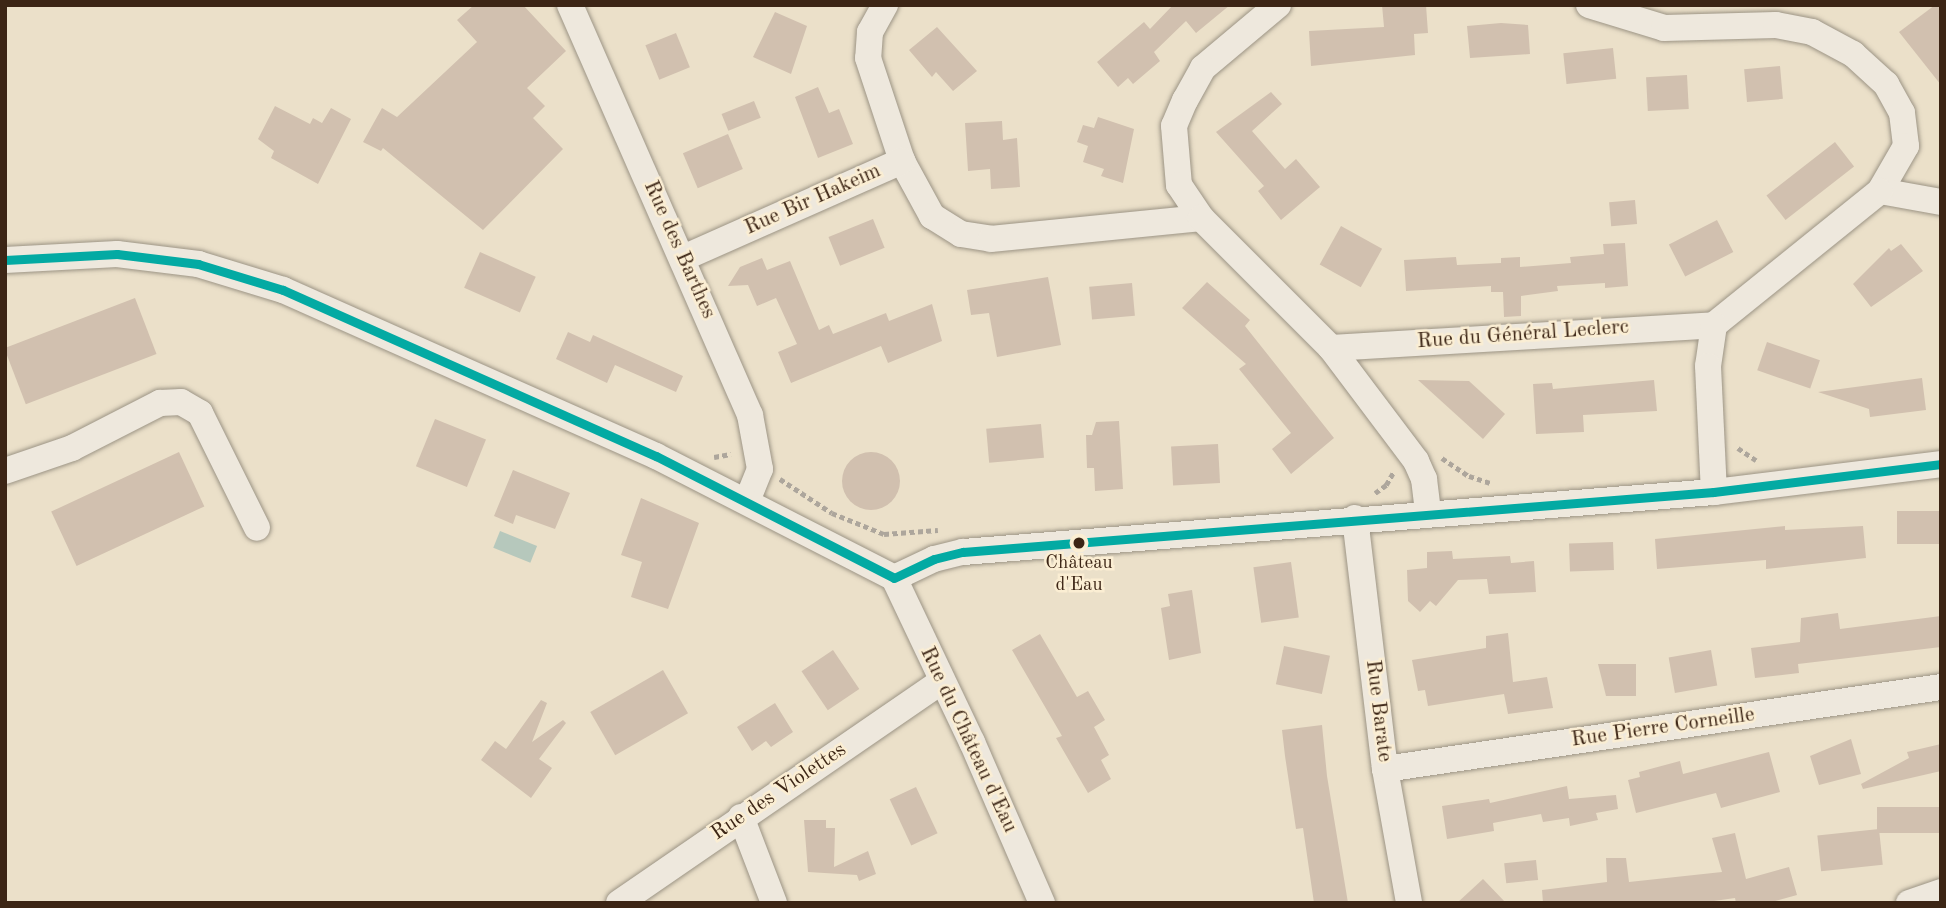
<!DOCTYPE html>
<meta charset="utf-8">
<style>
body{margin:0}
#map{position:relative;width:1946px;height:908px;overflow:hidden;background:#ebe0c9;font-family:"Old Standard TT",serif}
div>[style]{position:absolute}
.water>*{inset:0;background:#b6c8bc;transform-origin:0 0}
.building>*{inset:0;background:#d1c0af;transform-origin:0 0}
.round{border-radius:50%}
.path>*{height:4.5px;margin-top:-2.25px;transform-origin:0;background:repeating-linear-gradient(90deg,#ada69c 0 5px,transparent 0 8.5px)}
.roads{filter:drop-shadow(0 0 2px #9c9485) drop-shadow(0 0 2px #9c9485)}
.minor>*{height:26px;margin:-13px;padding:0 13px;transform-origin:13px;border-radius:13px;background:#eee8dd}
.bus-1>*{height:9px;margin:-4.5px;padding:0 4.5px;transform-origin:4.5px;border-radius:4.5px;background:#03aaa3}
.dots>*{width:19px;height:19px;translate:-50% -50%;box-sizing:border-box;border:4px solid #fbeed3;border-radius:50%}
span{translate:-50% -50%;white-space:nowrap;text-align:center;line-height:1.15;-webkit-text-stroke:5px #fbeed3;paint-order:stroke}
.bus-label{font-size:19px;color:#3c2515}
.street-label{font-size:21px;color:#3c2515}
.frame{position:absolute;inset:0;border:7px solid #3c2515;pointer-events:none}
</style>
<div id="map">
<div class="water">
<div style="left:500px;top:531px;width:40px;height:18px;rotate:22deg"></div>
</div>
<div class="building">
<div style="clip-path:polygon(474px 5px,523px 5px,566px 51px,527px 88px,545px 106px,533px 118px,563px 149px,483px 230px,383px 148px,381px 151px,363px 142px,382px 108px,397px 117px,477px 42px,457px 20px)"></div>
<div style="clip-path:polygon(1173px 5px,1230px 5px,1196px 33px,1186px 21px,1154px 52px,1160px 61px,1133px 84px,1128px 78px,1118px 87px,1097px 62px,1144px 22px,1150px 29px)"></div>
<div style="clip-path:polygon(1382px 5px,1426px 5px,1428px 33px,1414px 34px,1415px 55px,1311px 66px,1309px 31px,1384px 27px)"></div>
<div style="clip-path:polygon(1935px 5px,1941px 5px,1941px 85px,1899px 32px)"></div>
<div style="clip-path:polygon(775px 12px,807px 26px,791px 74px,753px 57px)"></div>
<div style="clip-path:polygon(1501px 23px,1528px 25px,1530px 54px,1470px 58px,1467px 26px)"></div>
<div style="clip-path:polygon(937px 27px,977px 71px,953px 91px,936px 72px,932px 77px,909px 50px)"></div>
<div style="left:676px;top:33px;width:37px;height:33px;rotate:68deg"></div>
<div style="left:1613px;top:48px;width:31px;height:50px;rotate:84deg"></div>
<div style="left:1780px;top:66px;width:33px;height:36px;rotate:85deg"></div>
<div style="left:1687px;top:75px;width:34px;height:41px;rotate:87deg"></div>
<div style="clip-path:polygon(818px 87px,829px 113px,839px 109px,853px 144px,818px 158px,795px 97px)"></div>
<div style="clip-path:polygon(1271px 92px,1282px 104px,1252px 131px,1285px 169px,1296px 159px,1320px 187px,1281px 220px,1258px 191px,1264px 186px,1216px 132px)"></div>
<div style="left:754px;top:101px;width:18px;height:35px;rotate:68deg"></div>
<div style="clip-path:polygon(275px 106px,310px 124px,313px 118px,322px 123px,331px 108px,351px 119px,318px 184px,271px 158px,274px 151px,258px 139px)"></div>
<div style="clip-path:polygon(1098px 117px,1134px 129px,1123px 183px,1101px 176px,1104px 169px,1083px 162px,1088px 146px,1077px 142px,1083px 125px,1094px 128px)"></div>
<div style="clip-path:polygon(1002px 121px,1003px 140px,1017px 138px,1020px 187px,991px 189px,990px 169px,968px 171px,965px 123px)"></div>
<div style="left:728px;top:134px;width:38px;height:49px;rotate:67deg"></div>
<div style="left:1835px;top:142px;width:31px;height:87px;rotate:52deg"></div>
<div style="left:1635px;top:200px;width:24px;height:26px;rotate:85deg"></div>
<div style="left:873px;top:219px;width:31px;height:48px;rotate:68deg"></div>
<div style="left:1717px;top:220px;width:36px;height:54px;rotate:63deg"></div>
<div style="left:1341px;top:226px;width:47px;height:44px;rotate:29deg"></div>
<div style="clip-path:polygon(1625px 243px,1628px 286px,1605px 288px,1605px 283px,1557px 286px,1558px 291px,1521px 296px,1521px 316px,1504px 317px,1503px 292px,1491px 292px,1491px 286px,1406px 291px,1404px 260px,1456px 257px,1457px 265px,1501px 263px,1501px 258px,1520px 257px,1520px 267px,1571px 263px,1570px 257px,1604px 254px,1603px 244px)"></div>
<div style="clip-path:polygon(1901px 244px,1923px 271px,1871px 307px,1853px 284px,1889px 248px,1891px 251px)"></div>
<div style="left:480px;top:252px;width:61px;height:39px;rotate:24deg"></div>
<div style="clip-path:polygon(762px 258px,767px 270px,790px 261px,819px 330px,829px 325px,833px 334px,886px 313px,889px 321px,932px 304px,942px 341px,888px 363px,881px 346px,791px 383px,778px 352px,797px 344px,776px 298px,757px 306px,748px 285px,728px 286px,740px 267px)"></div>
<div style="clip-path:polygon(1048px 277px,1061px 345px,997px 357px,989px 313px,971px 315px,967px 290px)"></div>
<div style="clip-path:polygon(1207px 282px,1250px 320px,1245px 326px,1334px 438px,1291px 474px,1272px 449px,1291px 433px,1239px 369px,1246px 364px,1182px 308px)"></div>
<div style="left:1132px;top:283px;width:33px;height:43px;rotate:85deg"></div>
<div style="left:135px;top:298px;width:60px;height:140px;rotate:69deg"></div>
<div style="clip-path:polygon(568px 332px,590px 342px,593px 335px,683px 376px,676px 392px,615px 365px,607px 383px,556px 359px)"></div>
<div style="left:1767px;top:342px;width:56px;height:30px;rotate:19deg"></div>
<div style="clip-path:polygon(1922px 378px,1926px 410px,1870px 417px,1869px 409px,1818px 392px)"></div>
<div style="clip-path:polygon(1418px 380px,1469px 381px,1505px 414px,1483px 439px)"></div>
<div style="clip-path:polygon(1654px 380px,1657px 411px,1583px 415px,1584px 432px,1536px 434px,1533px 384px,1552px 383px,1553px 389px)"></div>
<div style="left:435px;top:419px;width:55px;height:51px;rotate:22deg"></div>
<div style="clip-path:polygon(1119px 421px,1123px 489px,1095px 491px,1094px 468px,1087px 468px,1086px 435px,1092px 435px,1096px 422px)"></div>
<div style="left:1041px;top:424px;width:34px;height:55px;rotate:85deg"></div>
<div style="left:1218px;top:444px;width:39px;height:47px;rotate:87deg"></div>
<div class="round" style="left:842px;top:452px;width:58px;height:58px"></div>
<div style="left:179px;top:452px;width:60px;height:141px;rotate:65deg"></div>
<div style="clip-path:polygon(513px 470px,570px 493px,555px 529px,516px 515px,513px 524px,494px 516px)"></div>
<div style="clip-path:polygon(641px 498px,699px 523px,668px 609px,631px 597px,642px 562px,621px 555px)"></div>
<div style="left:1941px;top:511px;width:33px;height:44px;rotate:90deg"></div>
<div style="clip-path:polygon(1785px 526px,1785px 530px,1863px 526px,1866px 558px,1766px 569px,1766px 560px,1657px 569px,1655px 539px)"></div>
<div style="left:1613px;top:542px;width:28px;height:44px;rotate:88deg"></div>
<div style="clip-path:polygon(1452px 551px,1453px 559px,1510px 556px,1511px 563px,1534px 561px,1536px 592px,1489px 594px,1487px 579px,1458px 580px,1436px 606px,1430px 601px,1420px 612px,1408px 601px,1407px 570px,1427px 568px,1427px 552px)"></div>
<div style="left:1291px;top:562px;width:56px;height:38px;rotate:82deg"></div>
<div style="clip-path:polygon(1192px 590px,1201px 653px,1169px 660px,1161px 608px,1170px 606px,1168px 594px)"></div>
<div style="clip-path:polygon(1838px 613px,1840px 629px,1941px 616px,1941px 647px,1798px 664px,1799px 673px,1755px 678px,1751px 648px,1800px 642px,1801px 618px)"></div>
<div style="clip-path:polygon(1508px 633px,1513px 682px,1547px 677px,1553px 708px,1508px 714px,1504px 694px,1428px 706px,1425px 690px,1418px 691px,1412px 660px,1486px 648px,1486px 636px)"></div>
<div style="clip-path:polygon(1040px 634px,1077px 697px,1088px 691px,1105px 720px,1094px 727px,1109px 755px,1101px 760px,1111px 779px,1088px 793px,1056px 738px,1062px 736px,1012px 650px)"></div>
<div style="left:1284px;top:646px;width:47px;height:39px;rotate:12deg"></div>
<div style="left:833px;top:650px;width:47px;height:38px;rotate:56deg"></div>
<div style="left:1711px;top:650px;width:36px;height:43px;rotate:80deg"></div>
<div style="clip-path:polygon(1598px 664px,1636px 664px,1636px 696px,1606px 696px)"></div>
<div style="left:663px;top:670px;width:50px;height:84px;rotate:60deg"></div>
<div style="clip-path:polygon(541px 700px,547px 703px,532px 742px,563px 720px,566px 723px,539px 759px,552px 768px,531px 798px,481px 760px,495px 741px,506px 749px)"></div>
<div style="clip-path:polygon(775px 703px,793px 732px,771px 747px,766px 741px,752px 751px,737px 727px)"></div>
<div style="clip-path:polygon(1322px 725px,1327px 776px,1348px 903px,1314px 903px,1303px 828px,1296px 829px,1285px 756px,1282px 730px)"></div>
<div style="clip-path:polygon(1851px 739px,1861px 774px,1819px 785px,1810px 756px)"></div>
<div style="clip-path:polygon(1941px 744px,1941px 771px,1863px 789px,1861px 784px,1909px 758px,1907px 752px)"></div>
<div style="clip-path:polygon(1769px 752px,1780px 792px,1721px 808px,1716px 793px,1636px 813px,1628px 780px,1640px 777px,1639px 772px,1680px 761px,1683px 774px)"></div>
<div style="clip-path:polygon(1567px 786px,1569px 799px,1616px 795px,1618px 809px,1596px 813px,1598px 820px,1570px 826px,1569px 818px,1543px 822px,1541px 814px,1493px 823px,1494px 831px,1447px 839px,1442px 806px,1489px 799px,1490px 803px)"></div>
<div style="left:916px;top:787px;width:51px;height:29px;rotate:65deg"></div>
<div style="left:1941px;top:807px;width:26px;height:64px;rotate:90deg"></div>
<div style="clip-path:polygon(804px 820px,826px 820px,826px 828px,835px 828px,834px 867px,868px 851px,876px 874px,859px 881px,857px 875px,808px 872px)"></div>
<div style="left:1879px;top:829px;width:36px;height:62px;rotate:84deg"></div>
<div style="clip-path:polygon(1735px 833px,1746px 879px,1789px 867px,1797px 895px,1768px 903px,1736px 903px,1735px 898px,1700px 903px,1543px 903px,1542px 890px,1607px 882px,1606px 858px,1626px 858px,1629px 882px,1722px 872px,1712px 838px)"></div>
<div style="left:1536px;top:860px;width:20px;height:32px;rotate:84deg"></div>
<div style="clip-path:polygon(1483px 879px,1506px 903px,1457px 903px)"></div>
</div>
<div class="path">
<div style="left:1738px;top:448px;width:22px;rotate:34deg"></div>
<div style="left:714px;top:457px;width:17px;rotate:-10deg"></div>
<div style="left:1442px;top:458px;width:32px;rotate:34deg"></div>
<div style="left:1469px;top:476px;width:22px;rotate:18deg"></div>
<div style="left:780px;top:479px;width:62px;rotate:33.2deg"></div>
<div style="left:832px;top:513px;width:56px;rotate:22deg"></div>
<div style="left:884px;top:534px;width:54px;rotate:-4.2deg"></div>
<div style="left:1375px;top:493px;width:14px;rotate:-36deg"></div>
<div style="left:1386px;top:485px;width:16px;rotate:-60deg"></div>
</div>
<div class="roads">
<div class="minor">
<div style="left:570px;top:5px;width:448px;rotate:66.3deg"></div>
<div style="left:750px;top:415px;width:55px;rotate:79.5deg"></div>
<div style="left:760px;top:469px;width:32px;rotate:112deg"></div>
<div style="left:885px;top:5px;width:31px;rotate:119deg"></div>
<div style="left:870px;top:32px;width:26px;rotate:94deg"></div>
<div style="left:868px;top:58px;width:108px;rotate:71.7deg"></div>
<div style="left:902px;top:161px;width:63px;rotate:61.4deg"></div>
<div style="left:932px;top:216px;width:34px;rotate:32deg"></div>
<div style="left:961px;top:234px;width:30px;rotate:9deg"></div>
<div style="left:991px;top:239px;width:211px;rotate:-5.7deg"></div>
<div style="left:1278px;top:5px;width:98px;rotate:140deg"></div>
<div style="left:1203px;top:68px;width:37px;rotate:119deg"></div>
<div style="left:1185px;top:100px;width:28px;rotate:113deg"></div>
<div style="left:1174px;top:126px;width:59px;rotate:85.2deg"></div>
<div style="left:1179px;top:185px;width:40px;rotate:56deg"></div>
<div style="left:1201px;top:218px;width:184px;rotate:45deg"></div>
<div style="left:1331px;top:348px;width:141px;rotate:53deg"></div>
<div style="left:1416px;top:461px;width:20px;rotate:66deg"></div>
<div style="left:1424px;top:479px;width:35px;rotate:83deg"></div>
<div style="left:1589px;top:5px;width:78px;rotate:17deg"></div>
<div style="left:1664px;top:28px;width:112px;rotate:-1.5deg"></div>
<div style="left:1776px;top:25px;width:37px;rotate:11deg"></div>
<div style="left:1812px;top:32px;width:47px;rotate:28.2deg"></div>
<div style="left:1853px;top:54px;width:45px;rotate:42.3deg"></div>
<div style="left:1886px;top:84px;width:33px;rotate:61deg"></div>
<div style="left:1902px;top:113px;width:33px;rotate:83deg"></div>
<div style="left:1906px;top:146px;width:52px;rotate:120deg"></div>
<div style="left:1880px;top:191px;width:62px;rotate:10.2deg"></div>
<div style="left:683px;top:258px;width:240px;rotate:-23.9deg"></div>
<div style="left:5px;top:260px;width:112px;rotate:-3.1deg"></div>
<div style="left:117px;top:254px;width:82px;rotate:7deg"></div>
<div style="left:198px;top:264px;width:89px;rotate:17deg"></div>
<div style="left:283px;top:290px;width:408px;rotate:24deg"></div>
<div style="left:656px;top:456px;width:267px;rotate:27.1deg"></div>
<div style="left:894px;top:578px;width:44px;rotate:-25.4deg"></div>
<div style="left:934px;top:559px;width:30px;rotate:-14deg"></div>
<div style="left:963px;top:552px;width:753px;rotate:-4.57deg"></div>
<div style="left:1714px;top:492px;width:229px;rotate:-7deg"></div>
<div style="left:1714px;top:325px;width:213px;rotate:-38.9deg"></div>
<div style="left:1331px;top:348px;width:384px;rotate:-3.4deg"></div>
<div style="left:1714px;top:325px;width:41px;rotate:98.3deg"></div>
<div style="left:1708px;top:366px;width:126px;rotate:87.3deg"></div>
<div style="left:5px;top:471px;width:71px;rotate:-18.9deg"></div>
<div style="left:72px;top:448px;width:99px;rotate:-27.1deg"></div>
<div style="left:160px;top:403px;width:21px;rotate:-3deg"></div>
<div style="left:181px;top:402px;width:22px;rotate:30deg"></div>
<div style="left:200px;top:413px;width:128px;rotate:63.6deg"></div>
<div style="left:1355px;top:518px;width:253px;rotate:83.2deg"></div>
<div style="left:1385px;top:769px;width:136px;rotate:79.8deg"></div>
<div style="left:894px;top:578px;width:182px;rotate:64.6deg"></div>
<div style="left:972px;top:742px;width:176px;rotate:66.5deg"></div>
<div style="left:1385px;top:769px;width:562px;rotate:-8.39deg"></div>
<div style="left:741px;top:817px;width:92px;rotate:69deg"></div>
<div style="left:619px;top:903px;width:390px;rotate:-34.5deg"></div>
<div style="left:1909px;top:903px;width:34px;rotate:-19deg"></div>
</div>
</div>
<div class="bus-1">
<div style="left:5px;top:260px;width:112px;rotate:-3.1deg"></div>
<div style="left:117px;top:254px;width:82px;rotate:7deg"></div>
<div style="left:198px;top:264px;width:89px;rotate:17deg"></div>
<div style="left:283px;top:290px;width:408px;rotate:24deg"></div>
<div style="left:656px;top:456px;width:267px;rotate:27.1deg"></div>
<div style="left:894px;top:578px;width:44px;rotate:-25.4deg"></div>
<div style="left:934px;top:559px;width:30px;rotate:-14deg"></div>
<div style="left:963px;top:552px;width:753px;rotate:-4.57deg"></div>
<div style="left:1714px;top:492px;width:229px;rotate:-7deg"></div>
</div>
<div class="dots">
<div style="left:1079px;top:543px;background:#3c2515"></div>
</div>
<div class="bus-label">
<span style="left:1079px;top:575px">Château<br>d'Eau</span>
</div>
<div class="street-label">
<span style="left:813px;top:200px;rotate:-24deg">Rue Bir Hakeim</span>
<span style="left:679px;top:250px;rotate:66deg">Rue des Barthes</span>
<span style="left:1523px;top:335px;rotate:-4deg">Rue du Général Leclerc</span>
<span style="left:1378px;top:711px;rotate:83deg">Rue Barate</span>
<span style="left:1663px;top:728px;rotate:-8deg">Rue Pierre Corneille</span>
<span style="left:968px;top:740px;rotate:65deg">Rue du Château d'Eau</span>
<span style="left:779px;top:792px;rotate:-34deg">Rue des Violettes</span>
</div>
<div class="frame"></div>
</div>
